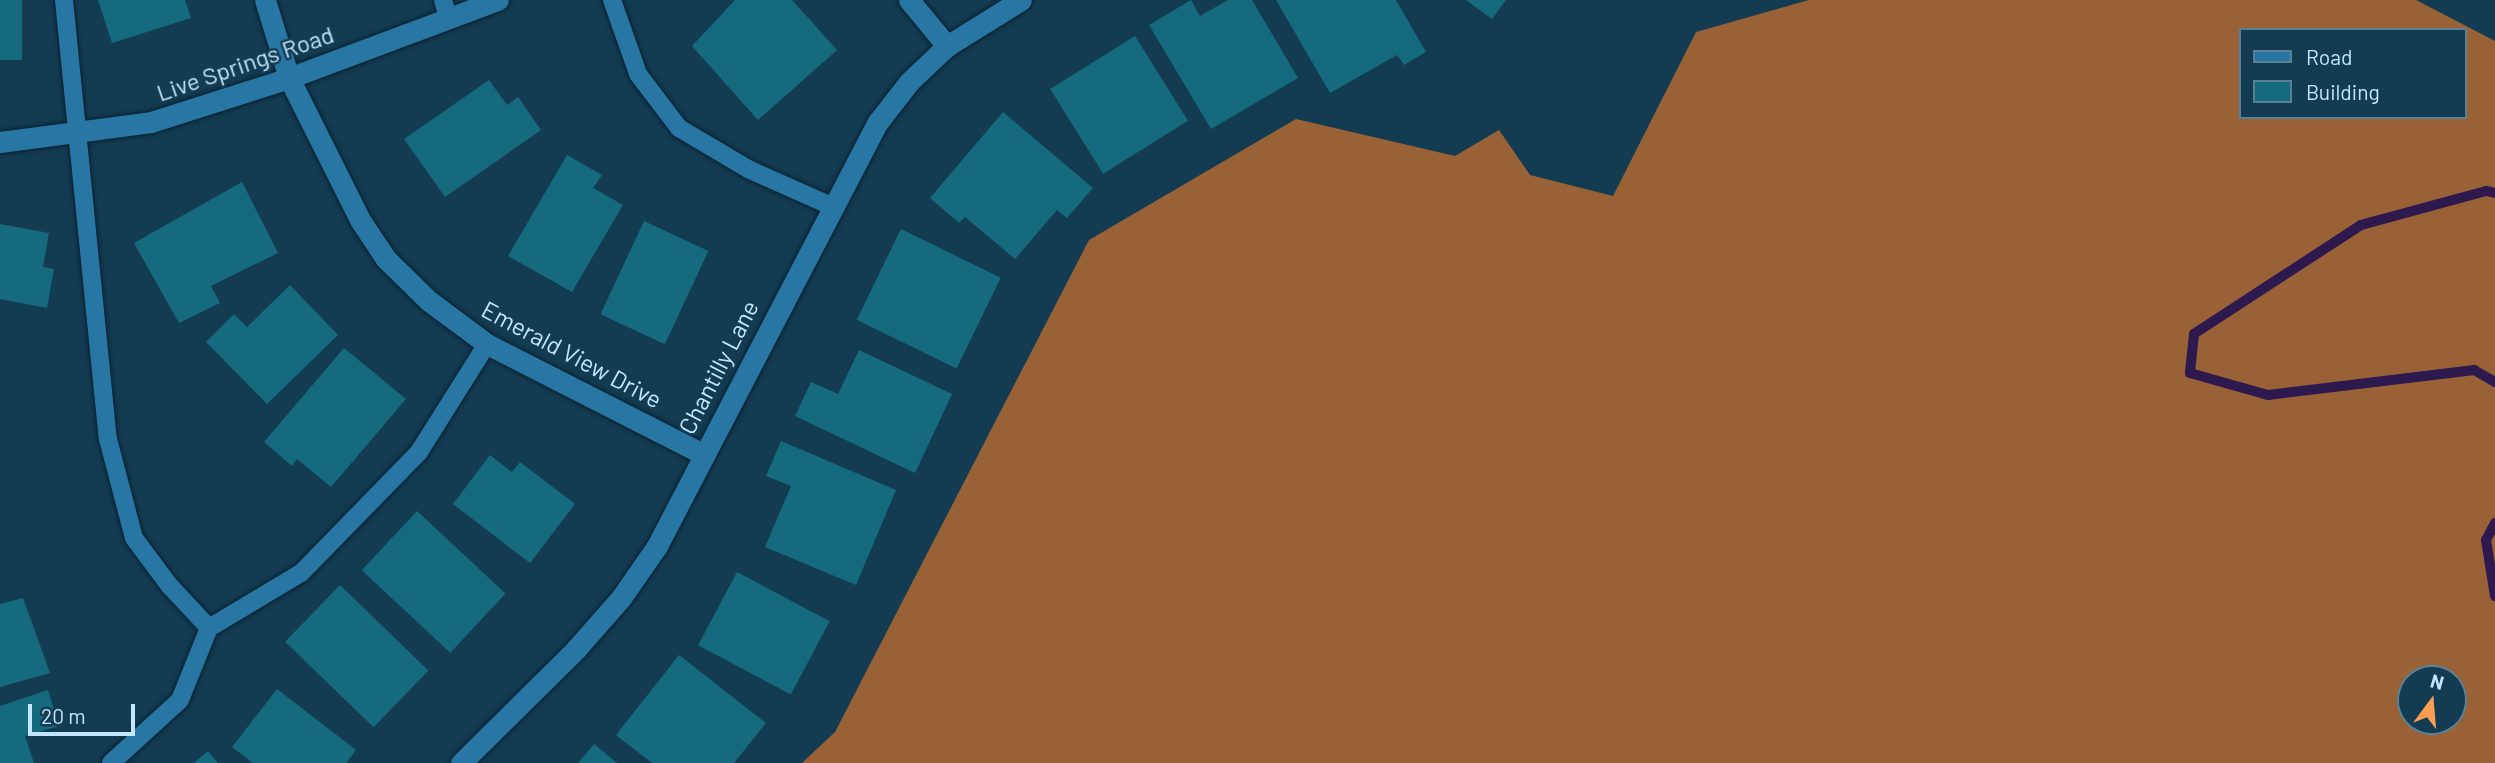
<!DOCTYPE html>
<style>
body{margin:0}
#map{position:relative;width:2495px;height:763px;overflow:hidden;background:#133c53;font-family:Barlow,sans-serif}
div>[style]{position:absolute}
.forest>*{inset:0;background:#996236}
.stream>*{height:10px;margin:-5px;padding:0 5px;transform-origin:5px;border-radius:5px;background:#2d194d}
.building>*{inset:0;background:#156a7e;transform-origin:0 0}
.roads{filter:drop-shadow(0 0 2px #092230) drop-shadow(0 0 2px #092230)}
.service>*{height:18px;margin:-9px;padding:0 9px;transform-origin:9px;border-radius:9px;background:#2876a3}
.minor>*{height:21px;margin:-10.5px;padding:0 10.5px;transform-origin:10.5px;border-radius:10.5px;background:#2876a3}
span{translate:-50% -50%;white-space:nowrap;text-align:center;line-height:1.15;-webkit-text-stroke:5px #133c53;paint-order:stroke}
.street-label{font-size:24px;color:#c2e6fe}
.legend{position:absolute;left:2239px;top:28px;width:228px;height:91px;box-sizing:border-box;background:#133c53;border:2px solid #598097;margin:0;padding:9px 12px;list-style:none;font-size:21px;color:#c2e6fe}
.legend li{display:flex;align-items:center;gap:14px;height:35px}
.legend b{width:35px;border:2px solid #598097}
.north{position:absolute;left:2397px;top:665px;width:70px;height:70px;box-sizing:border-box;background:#133c53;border:2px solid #598097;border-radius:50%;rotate:16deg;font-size:19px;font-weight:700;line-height:28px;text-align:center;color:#c2e6fe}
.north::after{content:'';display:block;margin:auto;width:24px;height:32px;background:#fb9e51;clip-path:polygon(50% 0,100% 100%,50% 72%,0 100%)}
.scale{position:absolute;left:28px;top:704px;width:107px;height:32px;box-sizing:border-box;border:4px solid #c2e6fe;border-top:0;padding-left:9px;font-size:21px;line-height:24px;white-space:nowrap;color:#c2e6fe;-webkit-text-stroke:5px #133c53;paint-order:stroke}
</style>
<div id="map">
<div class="forest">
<div style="clip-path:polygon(evenodd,1809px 0,2416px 0,2495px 41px,2495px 763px,802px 763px,835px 732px,1089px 240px,1296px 119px,1455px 156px,1499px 130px,1530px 175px,1613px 196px,1696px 32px,1809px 0,2241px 30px,2465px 30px,2465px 117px,2241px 117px,2241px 30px,1809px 0,2411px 679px,2453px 679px,2453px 721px,2411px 721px,2411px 679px)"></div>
</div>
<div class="stream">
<div style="left:2495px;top:193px;width:9px;rotate:-167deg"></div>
<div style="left:2486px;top:191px;width:130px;rotate:164.8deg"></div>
<div style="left:2361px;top:225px;width:199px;rotate:146.9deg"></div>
<div style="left:2194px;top:334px;width:39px;rotate:96deg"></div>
<div style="left:2190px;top:373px;width:81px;rotate:15.8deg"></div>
<div style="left:2268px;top:395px;width:208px;rotate:-6.9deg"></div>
<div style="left:2474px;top:370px;width:24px;rotate:30deg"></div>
<div style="left:2495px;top:523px;width:19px;rotate:118deg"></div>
<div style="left:2486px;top:540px;width:57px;rotate:80.9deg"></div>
</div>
<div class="building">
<div style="left:0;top:0;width:22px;height:60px"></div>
<div style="clip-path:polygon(98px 0,185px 0,191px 18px,112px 43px)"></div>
<div style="clip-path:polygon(735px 0,792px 0,837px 50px,758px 120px,692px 46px)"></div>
<div style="clip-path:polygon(1191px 0,1200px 16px,1228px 0,1252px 0,1298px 78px,1211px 129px,1149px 25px)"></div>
<div style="clip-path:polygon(1276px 0,1396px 0,1426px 52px,1404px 65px,1397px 55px,1330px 93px)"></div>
<div style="clip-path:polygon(1466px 0,1506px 0,1492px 19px)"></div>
<div style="left:1135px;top:36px;width:100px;height:100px;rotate:58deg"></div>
<div style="clip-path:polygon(489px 80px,507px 105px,518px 97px,541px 130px,445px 197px,404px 139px)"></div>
<div style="clip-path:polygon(1003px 112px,1093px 188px,1067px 218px,1057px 210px,1015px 259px,965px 217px,959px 223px,930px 198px)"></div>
<div style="clip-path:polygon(567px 155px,602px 175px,593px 188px,623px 205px,572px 292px,508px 256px)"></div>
<div style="clip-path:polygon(242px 182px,278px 253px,211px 286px,220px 303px,179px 323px,134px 243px)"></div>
<div style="left:644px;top:221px;width:71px;height:103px;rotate:25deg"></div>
<div style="clip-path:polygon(0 224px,49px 233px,43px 267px,54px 269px,47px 308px,0 299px)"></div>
<div style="left:901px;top:229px;width:111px;height:101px;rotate:26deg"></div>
<div style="clip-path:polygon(290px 285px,338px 335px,267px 404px,206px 342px,234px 314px,247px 327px)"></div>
<div style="clip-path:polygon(344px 348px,406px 399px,331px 487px,297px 459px,292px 466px,264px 442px)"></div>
<div style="clip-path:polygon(859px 350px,952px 394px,915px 473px,795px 416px,811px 382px,838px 394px)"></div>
<div style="clip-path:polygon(781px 441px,896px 490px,856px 585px,765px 547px,791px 486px,766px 476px)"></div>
<div style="clip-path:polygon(490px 455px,512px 472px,520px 462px,575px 504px,530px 563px,453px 504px)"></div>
<div style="left:417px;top:511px;width:121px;height:81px;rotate:43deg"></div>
<div style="left:737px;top:572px;width:105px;height:83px;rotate:28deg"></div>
<div style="left:340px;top:585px;width:123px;height:79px;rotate:44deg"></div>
<div style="clip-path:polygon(23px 598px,50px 673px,0 687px,0 604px)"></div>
<div style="clip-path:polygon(679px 655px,766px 723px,734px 763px,652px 763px,616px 735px)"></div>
<div style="clip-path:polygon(277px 689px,356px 750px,346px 763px,253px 763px,232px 747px)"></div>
<div style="clip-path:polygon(48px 690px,59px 726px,25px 736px,34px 763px,0 763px,0 706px)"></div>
<div style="clip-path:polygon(594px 744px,617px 763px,578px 763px)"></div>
<div style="clip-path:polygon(208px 751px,218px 763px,194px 763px)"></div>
</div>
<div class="roads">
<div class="service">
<div style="left:64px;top:0;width:441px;rotate:84.3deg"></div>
<div style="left:108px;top:439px;width:102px;rotate:75.3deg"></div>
<div style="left:134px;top:538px;width:59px;rotate:53.3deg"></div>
<div style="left:169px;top:585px;width:59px;rotate:47.1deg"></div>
<div style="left:209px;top:628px;width:107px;rotate:-30.9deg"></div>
<div style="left:301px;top:573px;width:169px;rotate:-45.7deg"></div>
<div style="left:419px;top:452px;width:128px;rotate:-57.8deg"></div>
<div style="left:443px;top:0;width:19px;rotate:74deg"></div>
<div style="left:612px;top:0;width:78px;rotate:70.6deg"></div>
<div style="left:638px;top:74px;width:68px;rotate:52.8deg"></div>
<div style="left:679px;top:128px;width:80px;rotate:30.7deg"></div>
<div style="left:748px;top:169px;width:91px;rotate:24deg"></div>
<div style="left:111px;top:763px;width:93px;rotate:-42.4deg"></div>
<div style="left:180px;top:700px;width:78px;rotate:-68.1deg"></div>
</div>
<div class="minor">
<div style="left:265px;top:0;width:82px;rotate:72.9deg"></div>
<div style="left:289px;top:78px;width:159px;rotate:63.4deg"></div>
<div style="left:360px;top:220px;width:47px;rotate:56.3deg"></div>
<div style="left:386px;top:259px;width:60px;rotate:44.3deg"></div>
<div style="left:429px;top:301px;width:72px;rotate:36.6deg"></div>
<div style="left:487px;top:344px;width:242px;rotate:27deg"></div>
<div style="left:909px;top:0;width:60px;rotate:50.4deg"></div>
<div style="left:0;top:142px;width:152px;rotate:-7.5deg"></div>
<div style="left:151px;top:122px;width:145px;rotate:-17.7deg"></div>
<div style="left:289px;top:78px;width:223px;rotate:-20.5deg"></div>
<div style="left:461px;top:763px;width:162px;rotate:-44.7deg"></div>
<div style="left:576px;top:649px;width:68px;rotate:-48.6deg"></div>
<div style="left:621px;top:598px;width:63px;rotate:-55.3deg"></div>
<div style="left:657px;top:546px;width:478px;rotate:-62.5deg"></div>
<div style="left:878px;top:122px;width:51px;rotate:-52.2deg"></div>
<div style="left:909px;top:82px;width:52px;rotate:-43.5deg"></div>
<div style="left:947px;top:46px;width:87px;rotate:-31.9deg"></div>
</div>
</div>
<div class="street-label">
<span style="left:245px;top:63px;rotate:-19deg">Live Springs Road</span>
<span style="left:572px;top:354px;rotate:28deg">Emerald View Drive</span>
<span style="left:718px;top:367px;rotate:-63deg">Chantilly Lane</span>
</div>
<ul class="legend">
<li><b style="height:9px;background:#2876a3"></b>Road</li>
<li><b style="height:19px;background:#156a7e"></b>Building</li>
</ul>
<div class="north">N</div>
<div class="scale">20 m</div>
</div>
